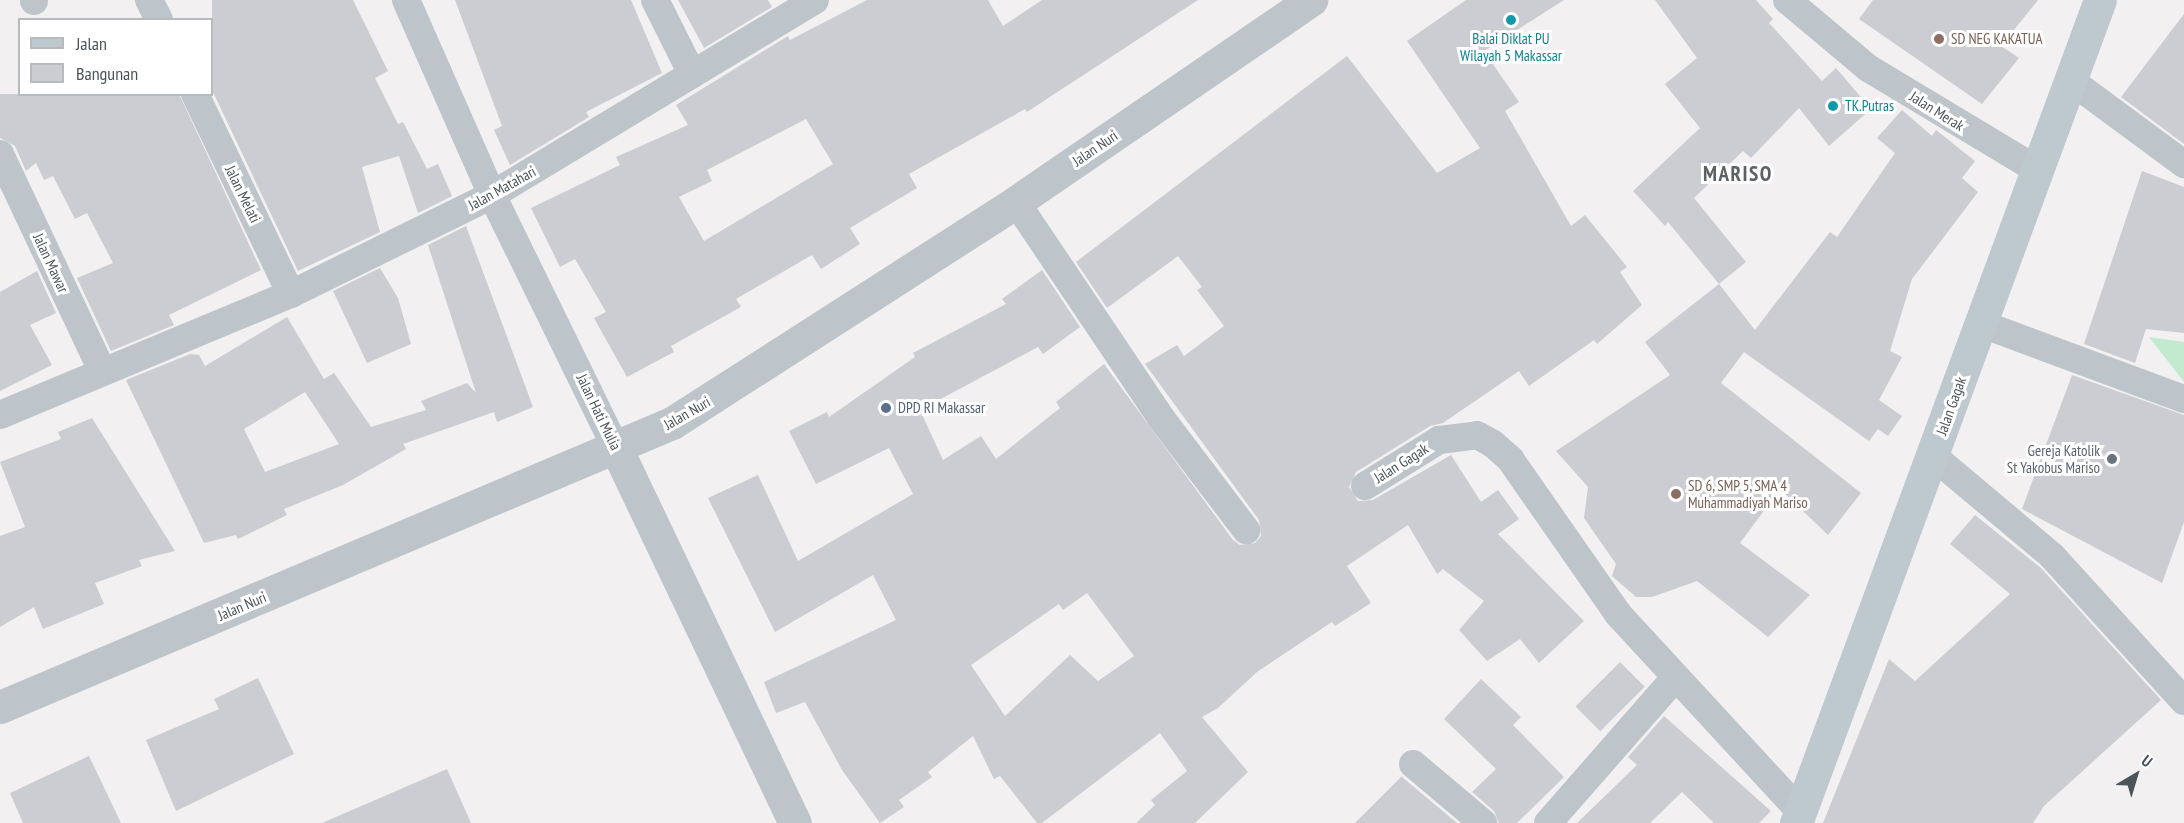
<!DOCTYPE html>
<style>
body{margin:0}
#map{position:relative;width:2184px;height:823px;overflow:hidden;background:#f2f0f0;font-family:"PT Sans Narrow",sans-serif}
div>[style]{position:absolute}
.green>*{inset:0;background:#c3eacf}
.building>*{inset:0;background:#cbcdd2;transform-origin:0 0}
.minor>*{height:28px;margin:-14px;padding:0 14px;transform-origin:14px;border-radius:14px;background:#bdc5cb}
.tertiary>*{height:33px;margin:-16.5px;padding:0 16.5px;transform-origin:16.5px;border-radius:16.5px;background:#bdc5cb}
.secondary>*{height:33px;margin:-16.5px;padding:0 16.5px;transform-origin:16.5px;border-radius:16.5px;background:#bec8cf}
.dots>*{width:16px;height:16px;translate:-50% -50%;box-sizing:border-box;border:3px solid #fff;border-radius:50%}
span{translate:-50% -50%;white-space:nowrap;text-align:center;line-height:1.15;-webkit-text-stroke:6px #fff;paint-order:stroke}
.culture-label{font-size:15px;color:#0d838f}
.left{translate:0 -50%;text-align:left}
.education-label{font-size:15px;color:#785e54}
.street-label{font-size:15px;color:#4a545b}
.service-label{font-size:15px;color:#4e5e75}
.worship-label{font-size:15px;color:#5b616d}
.right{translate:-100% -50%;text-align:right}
.district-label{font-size:21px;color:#5d6164;font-weight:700;letter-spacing:1.5px}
.legend{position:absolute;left:18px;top:18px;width:195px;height:78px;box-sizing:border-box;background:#fff;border:2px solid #b7bbbd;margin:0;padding:8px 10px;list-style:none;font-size:18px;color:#4a545b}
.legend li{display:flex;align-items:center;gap:12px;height:30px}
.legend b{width:30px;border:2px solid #b7bbbd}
.north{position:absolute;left:2106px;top:745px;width:60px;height:60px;-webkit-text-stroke:4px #fff;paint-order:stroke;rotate:38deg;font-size:16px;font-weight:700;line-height:24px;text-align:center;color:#4a545b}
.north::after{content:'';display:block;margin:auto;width:21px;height:27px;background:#4a545b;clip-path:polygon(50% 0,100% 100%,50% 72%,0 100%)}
</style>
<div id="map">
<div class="green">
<div style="clip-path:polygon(2149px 337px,2184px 342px,2184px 382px)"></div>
</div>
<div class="building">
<div style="clip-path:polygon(212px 0,353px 0,388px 71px,375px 78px,398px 124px,403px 122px,427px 169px,438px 164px,452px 196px,418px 213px,399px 156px,362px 167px,380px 232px,298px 271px,212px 90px)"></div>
<div style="clip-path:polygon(455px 0,631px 0,662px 73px,586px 112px,589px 117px,510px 165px,494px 130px,502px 126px)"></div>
<div style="clip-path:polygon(678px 0,768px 0,772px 7px,704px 48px)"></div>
<div style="clip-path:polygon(evenodd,867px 0,988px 0,1003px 26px,1042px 0,1198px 0,1027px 112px,1025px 109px,909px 174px,917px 188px,850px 228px,860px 244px,821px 269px,812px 255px,736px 299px,741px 307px,671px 346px,674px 352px,627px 377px,594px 318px,606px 312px,575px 259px,560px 267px,531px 208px,620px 165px,616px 157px,688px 125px,676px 105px,788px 36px,790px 40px,867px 0,806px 119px,833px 164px,704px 241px,679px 197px,712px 181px,707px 170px,806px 119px)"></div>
<div style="clip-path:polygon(evenodd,1466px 0,1564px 0,1484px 51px,1519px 102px,1505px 111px,1571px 226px,1585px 215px,1627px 267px,1620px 272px,1642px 305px,1597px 344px,1594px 340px,1529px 386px,1519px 371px,1443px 423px,1430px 426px,1356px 472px,1349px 487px,1358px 501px,1373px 500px,1451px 455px,1481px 502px,1498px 490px,1519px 519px,1498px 534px,1584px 621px,1539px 663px,1520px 639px,1487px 661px,1459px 630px,1484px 601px,1443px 569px,1437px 574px,1408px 525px,1347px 566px,1371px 603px,1335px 626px,1332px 622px,1257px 672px,1218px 708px,1202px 717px,1248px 772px,1195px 823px,1136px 823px,1155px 805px,1151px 800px,1187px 771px,1160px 733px,1042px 823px,1037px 823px,1000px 776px,994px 779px,973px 736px,928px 772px,932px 777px,899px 800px,904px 807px,880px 823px,842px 770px,805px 702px,776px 713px,764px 682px,896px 620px,873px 575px,775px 632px,708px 498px,758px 475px,798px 561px,913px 494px,889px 448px,816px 484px,789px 431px,827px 412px,829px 417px,915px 357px,913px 353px,1006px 304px,1002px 299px,1042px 270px,1080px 327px,1043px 354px,1038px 347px,920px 410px,943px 460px,981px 436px,996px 459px,1060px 408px,1056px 402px,1104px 364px,1233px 540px,1240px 545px,1255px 543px,1261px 536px,1259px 520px,1145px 364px,1177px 345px,1184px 356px,1224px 326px,1197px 290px,1202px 287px,1178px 256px,1107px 308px,1076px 262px,1347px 56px,1437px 173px,1480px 148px,1407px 41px,1466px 0,1087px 593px,1134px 656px,1098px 681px,1070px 655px,1005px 716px,971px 665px,1059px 604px,1063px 610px,1087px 593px)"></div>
<div style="clip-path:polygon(1655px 0,1756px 0,1773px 19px,1769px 23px,1822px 81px,1836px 68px,1871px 109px,1829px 146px,1799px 108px,1751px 158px,1743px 151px,1694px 198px,1746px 262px,1719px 284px,1668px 222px,1665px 226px,1633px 191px,1700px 128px,1665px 84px,1697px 58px)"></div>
<div style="clip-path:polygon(1873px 0,2038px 0,2001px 46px,2019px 58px,1982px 104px,1859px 19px)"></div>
<div style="clip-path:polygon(2184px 14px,2184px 144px,2121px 97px)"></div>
<div style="clip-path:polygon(0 94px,179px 94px,261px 270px,169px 315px,174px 325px,111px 351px,77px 278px,113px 263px,87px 213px,75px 219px,53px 176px,44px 180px,36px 163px,26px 171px,15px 146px,0 138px)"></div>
<div style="clip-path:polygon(1902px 110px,1932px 136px,1936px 130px,1975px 161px,1962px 178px,1978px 192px,1912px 279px,1890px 351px,1902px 357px,1879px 400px,1902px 416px,1888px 436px,1878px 429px,1869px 441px,1744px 352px,1721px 383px,1861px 493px,1828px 535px,1780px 489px,1740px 543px,1810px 595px,1768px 637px,1697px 581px,1652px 597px,1636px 597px,1612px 576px,1616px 564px,1584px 518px,1588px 487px,1556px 451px,1670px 375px,1645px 342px,1719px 284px,1755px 330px,1830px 232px,1837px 237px,1895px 153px,1877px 138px)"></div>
<div style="clip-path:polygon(2142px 171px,2184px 187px,2184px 333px,2146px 329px,2135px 363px,2084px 344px)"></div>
<div style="clip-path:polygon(evenodd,466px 226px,533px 407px,497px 422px,494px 412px,403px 444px,406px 449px,343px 485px,284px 509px,287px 515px,238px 539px,236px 535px,204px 543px,126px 380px,190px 354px,199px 355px,205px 366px,287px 317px,324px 379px,334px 373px,371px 427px,426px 410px,421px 401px,467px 383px,476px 393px,428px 245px,466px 226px,305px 392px,339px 444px,265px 472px,244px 429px,305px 392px)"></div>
<div style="clip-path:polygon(380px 268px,398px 298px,411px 344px,367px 363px,333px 291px)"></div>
<div style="clip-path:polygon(37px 271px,56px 313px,30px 325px,52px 365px,0 391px,0 292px)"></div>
<div style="clip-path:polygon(2072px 375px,2184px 415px,2184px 522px,2162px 583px,2022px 509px)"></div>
<div style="clip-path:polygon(92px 418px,175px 551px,139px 560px,142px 566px,95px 583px,104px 604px,43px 629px,34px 607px,0 627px,0 536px,25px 527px,0 462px,61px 439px,58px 432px)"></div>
<div style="clip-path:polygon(1975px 515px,2041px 568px,2161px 700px,2044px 806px,2033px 823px,1823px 823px,1889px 659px,1915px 681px,2010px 594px,1950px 544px)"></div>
<div style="left:1620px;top:662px;width:35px;height:63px;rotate:45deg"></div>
<div style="clip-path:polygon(258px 678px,294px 754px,176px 811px,146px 740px,219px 709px,214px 699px)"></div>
<div style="clip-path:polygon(1481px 679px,1521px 717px,1513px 725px,1564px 777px,1517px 823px,1499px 823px,1494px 811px,1472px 792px,1496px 769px,1444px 719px)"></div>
<div style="clip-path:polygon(1664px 716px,1771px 811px,1759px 823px,1714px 823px,1682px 792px,1650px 823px,1577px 823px,1637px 765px,1628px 757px)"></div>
<div style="clip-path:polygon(89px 756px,121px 823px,23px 823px,10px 793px)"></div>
<div style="clip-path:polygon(447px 769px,471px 823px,322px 823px)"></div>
<div style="clip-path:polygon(1402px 776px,1402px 777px,1457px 823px,1355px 823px)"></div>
</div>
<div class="minor">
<div style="left:34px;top:0;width:1px;rotate:90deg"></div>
<div style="left:149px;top:0;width:22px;rotate:63deg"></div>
<div style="left:406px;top:0;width:213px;rotate:66.2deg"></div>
<div style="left:492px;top:195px;width:284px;rotate:63.9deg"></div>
<div style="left:655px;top:0;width:83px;rotate:63.4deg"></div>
<div style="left:1787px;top:0;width:106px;rotate:40deg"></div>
<div style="left:1868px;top:68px;width:196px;rotate:31deg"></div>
<div style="left:2070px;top:80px;width:142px;rotate:36.4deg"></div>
<div style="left:195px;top:94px;width:222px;rotate:64.4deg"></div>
<div style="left:0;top:154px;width:240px;rotate:64.8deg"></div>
<div style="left:1016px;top:202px;width:260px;rotate:56.1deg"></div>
<div style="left:1161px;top:418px;width:141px;rotate:52.8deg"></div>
<div style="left:1982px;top:324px;width:215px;rotate:20.4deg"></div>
<div style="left:0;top:415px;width:315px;rotate:-22.6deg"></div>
<div style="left:291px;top:294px;width:224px;rotate:-26.2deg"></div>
<div style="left:492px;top:195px;width:377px;rotate:-31.1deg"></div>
<div style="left:1933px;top:456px;width:155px;rotate:40deg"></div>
<div style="left:2052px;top:556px;width:196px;rotate:47.7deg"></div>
<div style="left:1365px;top:486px;width:87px;rotate:-31.9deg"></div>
<div style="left:1439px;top:440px;width:38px;rotate:-7deg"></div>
<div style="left:1477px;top:435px;width:18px;rotate:29deg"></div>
<div style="left:1493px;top:444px;width:23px;rotate:41deg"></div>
<div style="left:1510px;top:459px;width:189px;rotate:55.1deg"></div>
<div style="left:1618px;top:614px;width:270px;rotate:47.3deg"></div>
<div style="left:1413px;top:764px;width:92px;rotate:40.1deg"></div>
<div style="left:1548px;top:823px;width:193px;rotate:-48.8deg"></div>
</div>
<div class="tertiary">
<div style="left:617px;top:450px;width:413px;rotate:64.5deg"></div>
<div style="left:0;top:707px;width:730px;rotate:-22.91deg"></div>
<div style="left:672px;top:423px;width:409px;rotate:-32.7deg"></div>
<div style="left:1016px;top:202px;width:358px;rotate:-34.4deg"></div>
</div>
<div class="secondary">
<div style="left:1796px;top:823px;width:877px;rotate:-69.73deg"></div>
</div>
<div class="dots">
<div style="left:1511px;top:20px;background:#0f9aa8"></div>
<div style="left:1939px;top:39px;background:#8d6e63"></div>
<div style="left:1833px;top:106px;background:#0f9aa8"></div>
<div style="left:886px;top:408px;background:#5c6f8a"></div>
<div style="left:2112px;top:459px;background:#6b7280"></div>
<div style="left:1676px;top:494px;background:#8d6e63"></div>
</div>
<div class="culture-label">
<span style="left:1511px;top:47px">Balai Diklat PU<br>Wilayah 5 Makassar</span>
<span class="left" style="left:1845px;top:106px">TK.Putras</span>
</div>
<div class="education-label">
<span class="left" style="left:1951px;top:39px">SD NEG KAKATUA</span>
<span class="left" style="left:1688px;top:494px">SD 6, SMP 5, SMA 4<br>Muhammadiyah Mariso</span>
</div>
<div class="street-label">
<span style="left:1937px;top:111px;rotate:32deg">Jalan Merak</span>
<span style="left:1095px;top:148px;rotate:-34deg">Jalan Nuri</span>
<span style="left:502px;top:188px;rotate:-29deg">Jalan Matahari</span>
<span style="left:243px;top:194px;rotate:64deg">Jalan Melati</span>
<span style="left:51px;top:263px;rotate:65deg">Jalan Mawar</span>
<span style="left:1951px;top:406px;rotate:-70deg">Jalan Gagak</span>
<span style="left:599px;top:412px;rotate:64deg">Jalan Hati Mulia</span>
<span style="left:687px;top:413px;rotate:-30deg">Jalan Nuri</span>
<span style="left:1401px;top:463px;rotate:-32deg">Jalan Gagak</span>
<span style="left:242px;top:606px;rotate:-23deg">Jalan Nuri</span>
</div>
<div class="service-label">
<span class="left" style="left:898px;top:408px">DPD RI Makassar</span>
</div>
<div class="worship-label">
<span class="right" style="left:2100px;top:459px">Gereja Katolik<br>St Yakobus Mariso</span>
</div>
<div class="district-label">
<span style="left:1738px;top:174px">MARISO</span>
</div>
<ul class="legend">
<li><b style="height:8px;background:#bec8cf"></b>Jalan</li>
<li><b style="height:16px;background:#cbcdd2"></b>Bangunan</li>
</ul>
<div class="north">U</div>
</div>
